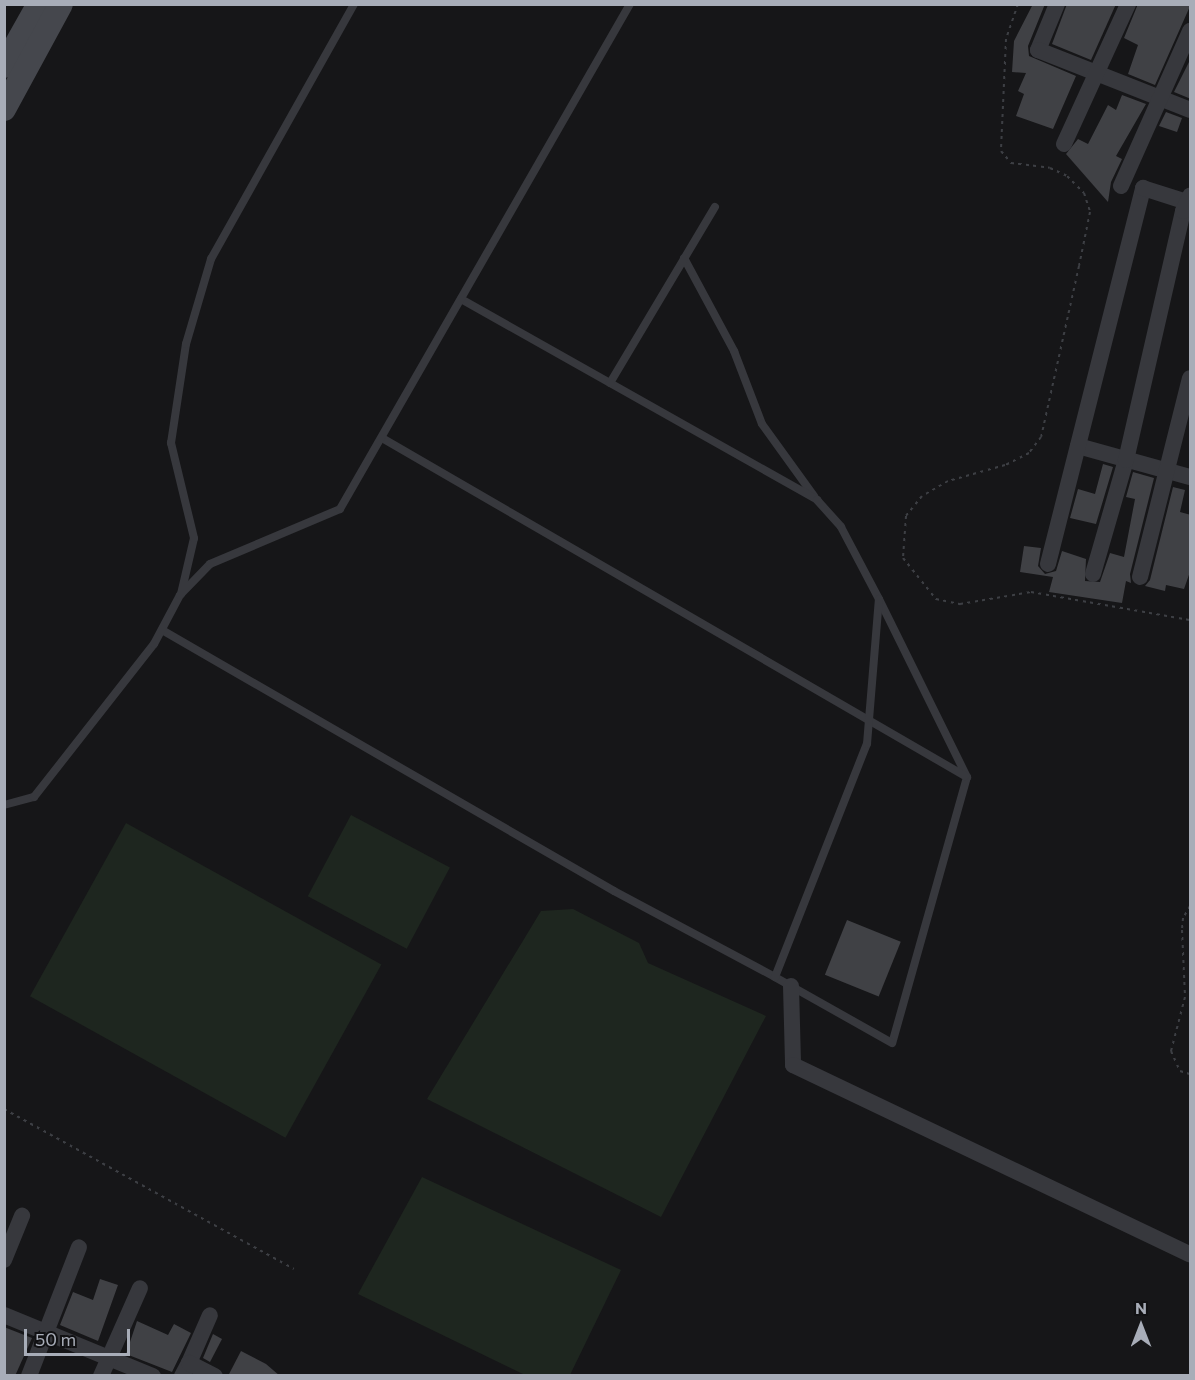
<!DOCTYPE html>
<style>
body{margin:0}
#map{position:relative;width:1195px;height:1380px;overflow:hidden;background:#161618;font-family:Commissioner,sans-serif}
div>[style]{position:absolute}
.green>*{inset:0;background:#1e261f;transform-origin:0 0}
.building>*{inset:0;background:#404145;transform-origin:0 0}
.path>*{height:2px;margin-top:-1px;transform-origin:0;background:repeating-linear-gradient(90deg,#3d3f44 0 3px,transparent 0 7.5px)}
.lane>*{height:8px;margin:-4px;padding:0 4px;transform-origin:4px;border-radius:4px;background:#37383d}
.street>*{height:16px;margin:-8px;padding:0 8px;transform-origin:8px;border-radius:8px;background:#37383d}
.secondary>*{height:24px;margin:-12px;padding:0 12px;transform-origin:12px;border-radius:12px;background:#45474d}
span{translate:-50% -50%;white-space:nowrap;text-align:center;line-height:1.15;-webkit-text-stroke:4.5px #111113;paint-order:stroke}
.frame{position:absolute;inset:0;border:6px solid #a8adb8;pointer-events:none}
.north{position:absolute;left:1111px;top:1296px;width:60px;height:60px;-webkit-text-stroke:4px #111113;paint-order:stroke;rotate:0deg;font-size:16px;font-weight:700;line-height:24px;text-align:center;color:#a8adb8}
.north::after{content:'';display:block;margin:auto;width:21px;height:27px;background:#a8adb8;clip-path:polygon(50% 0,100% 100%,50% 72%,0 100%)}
.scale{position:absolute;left:24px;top:1329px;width:106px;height:27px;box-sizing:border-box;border:3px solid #a8adb8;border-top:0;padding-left:8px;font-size:18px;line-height:21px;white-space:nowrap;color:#a8adb8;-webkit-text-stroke:4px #111113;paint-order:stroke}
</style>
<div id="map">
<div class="green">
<div style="left:351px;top:815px;width:112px;height:92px;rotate:28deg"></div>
<div style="left:126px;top:823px;width:292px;height:198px;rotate:29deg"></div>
<div style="clip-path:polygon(573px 909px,639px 943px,648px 963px,766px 1016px,661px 1217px,427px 1099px,541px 911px)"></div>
<div style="clip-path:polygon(422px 1177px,621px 1270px,570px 1375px,525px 1375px,358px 1294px)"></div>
</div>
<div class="building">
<div style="clip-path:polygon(1033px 4px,1045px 4px,1028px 46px,1029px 56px,1076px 76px,1053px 129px,1016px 116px,1024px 94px,1018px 91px,1026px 73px,1012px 72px,1014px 41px)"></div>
<div style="clip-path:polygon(1067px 4px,1116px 4px,1091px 60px,1052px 44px)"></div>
<div style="clip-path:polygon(1138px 4px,1191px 4px,1155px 85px,1128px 74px,1138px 45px,1124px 38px)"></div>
<div style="clip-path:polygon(1191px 58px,1191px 99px,1174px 92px)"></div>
<div style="clip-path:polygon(1122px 95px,1146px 104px,1116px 156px,1122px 159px,1111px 182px,1108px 202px,1066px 154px,1078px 139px,1088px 144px,1108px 105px,1116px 110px)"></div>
<div style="clip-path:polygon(1166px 112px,1182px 118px,1177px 132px,1159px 126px)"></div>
<div style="clip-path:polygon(1103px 464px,1113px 467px,1096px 524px,1070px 518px,1078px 489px,1095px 494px)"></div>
<div style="clip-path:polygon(1133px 472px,1154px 478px,1130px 574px,1131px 583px,1126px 581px,1122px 603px,1049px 592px,1053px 577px,1020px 572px,1024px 546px,1041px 548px,1038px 566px,1045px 574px,1056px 571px,1062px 551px,1086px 559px,1085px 581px,1100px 582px,1110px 553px,1124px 557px,1135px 499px,1126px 497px)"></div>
<div style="clip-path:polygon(1173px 487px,1185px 490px,1180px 512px,1191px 515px,1191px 569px,1184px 589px,1166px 585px,1165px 591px,1145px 586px,1150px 580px)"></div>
<div style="left:847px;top:920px;width:58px;height:59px;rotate:22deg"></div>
<div style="clip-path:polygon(100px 1279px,118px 1285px,98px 1341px,60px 1325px,73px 1292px,93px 1300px)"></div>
<div style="clip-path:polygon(137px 1321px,168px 1335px,174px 1324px,191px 1333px,172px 1372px,126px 1354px)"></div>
<div style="clip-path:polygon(4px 1327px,32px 1338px,15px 1376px,4px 1376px)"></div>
<div style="clip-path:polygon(213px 1334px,222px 1339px,210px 1362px,203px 1358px)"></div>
<div style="clip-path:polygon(241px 1351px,266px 1364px,280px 1376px,228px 1376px)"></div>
</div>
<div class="path">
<div style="left:1018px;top:4px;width:37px;rotate:109deg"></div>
<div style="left:1006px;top:39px;width:112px;rotate:92.6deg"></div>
<div style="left:1001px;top:151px;width:16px;rotate:50deg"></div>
<div style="left:1011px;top:163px;width:39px;rotate:7deg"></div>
<div style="left:1050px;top:168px;width:19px;rotate:25deg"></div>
<div style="left:1067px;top:176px;width:24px;rotate:45deg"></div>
<div style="left:1084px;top:193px;width:20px;rotate:72deg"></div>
<div style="left:1090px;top:212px;width:55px;rotate:101.5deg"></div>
<div style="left:1079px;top:266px;width:175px;rotate:102.5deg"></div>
<div style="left:1041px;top:437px;width:20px;rotate:127deg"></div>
<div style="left:1029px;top:453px;width:27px;rotate:153deg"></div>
<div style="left:1005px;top:465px;width:59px;rotate:164.3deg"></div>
<div style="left:948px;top:481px;width:30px;rotate:150deg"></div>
<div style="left:922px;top:496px;width:26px;rotate:129deg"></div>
<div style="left:906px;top:516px;width:42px;rotate:94.1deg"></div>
<div style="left:903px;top:558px;width:53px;rotate:51.2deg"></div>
<div style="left:936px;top:599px;width:25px;rotate:12deg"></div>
<div style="left:960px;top:604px;width:72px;rotate:-9.6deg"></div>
<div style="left:1031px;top:592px;width:161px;rotate:10deg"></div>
<div style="left:1190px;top:906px;width:14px;rotate:120deg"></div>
<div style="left:1183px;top:918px;width:12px;rotate:95deg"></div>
<div style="left:1182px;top:930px;width:67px;rotate:87.4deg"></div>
<div style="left:1185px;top:997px;width:56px;rotate:104.5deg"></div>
<div style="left:1171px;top:1051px;width:22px;rotate:66deg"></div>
<div style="left:1180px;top:1071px;width:10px;rotate:17deg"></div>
<div style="left:4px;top:1109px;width:331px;rotate:28.9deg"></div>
</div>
<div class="lane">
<div style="left:684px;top:258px;width:106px;rotate:61.7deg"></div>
<div style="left:734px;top:351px;width:78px;rotate:69deg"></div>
<div style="left:762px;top:424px;width:89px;rotate:54.2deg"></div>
<div style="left:461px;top:299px;width:409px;rotate:29.4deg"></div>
<div style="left:817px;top:500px;width:36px;rotate:48deg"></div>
<div style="left:841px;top:527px;width:81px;rotate:62.2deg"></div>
<div style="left:879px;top:599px;width:199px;rotate:63.7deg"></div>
<div style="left:967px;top:777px;width:276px;rotate:105.7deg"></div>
<div style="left:892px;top:1043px;width:134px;rotate:-150.6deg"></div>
<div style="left:610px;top:383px;width:205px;rotate:-59.2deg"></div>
<div style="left:382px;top:438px;width:674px;rotate:30.1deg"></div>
<div style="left:181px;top:594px;width:57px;rotate:-76.9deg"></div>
<div style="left:194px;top:538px;width:98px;rotate:-103.6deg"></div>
<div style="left:171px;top:443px;width:100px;rotate:-81.4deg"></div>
<div style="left:186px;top:344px;width:89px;rotate:-73.6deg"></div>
<div style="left:211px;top:259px;width:292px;rotate:-60.7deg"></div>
<div style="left:162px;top:630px;width:522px;rotate:30deg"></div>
<div style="left:614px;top:891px;width:183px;rotate:28.1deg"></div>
<div style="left:775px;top:977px;width:251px;rotate:-68.5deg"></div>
<div style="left:867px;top:744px;width:145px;rotate:-85.3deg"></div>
<div style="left:4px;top:805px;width:31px;rotate:-15deg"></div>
<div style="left:34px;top:797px;width:194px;rotate:-51.9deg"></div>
<div style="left:154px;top:644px;width:55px;rotate:-62deg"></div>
<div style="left:180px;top:595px;width:43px;rotate:-45.9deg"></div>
<div style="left:210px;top:564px;width:141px;rotate:-22.9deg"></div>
<div style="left:340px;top:509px;width:582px;rotate:-60.13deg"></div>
</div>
<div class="street">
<div style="left:1057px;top:4px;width:50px;rotate:112.4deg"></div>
<div style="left:1038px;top:50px;width:163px;rotate:21.5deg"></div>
<div style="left:1064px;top:144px;width:154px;rotate:-65.4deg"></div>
<div style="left:1121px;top:186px;width:170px;rotate:-66deg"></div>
<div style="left:1078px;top:446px;width:116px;rotate:15.5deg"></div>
<div style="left:1048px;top:564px;width:388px;rotate:-75.8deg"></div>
<div style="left:1143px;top:188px;width:49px;rotate:17.7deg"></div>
<div style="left:1093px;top:574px;width:119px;rotate:-73.9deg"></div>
<div style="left:1126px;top:460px;width:255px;rotate:-77.1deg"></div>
<div style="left:1183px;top:211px;width:17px;rotate:-65deg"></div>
<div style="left:1140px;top:577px;width:205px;rotate:-75.9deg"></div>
<div style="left:791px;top:986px;width:79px;rotate:88.5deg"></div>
<div style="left:793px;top:1065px;width:440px;rotate:25.5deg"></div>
<div style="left:4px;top:1260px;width:48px;rotate:-67.8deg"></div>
<div style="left:4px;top:1315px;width:161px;rotate:22.3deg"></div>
<div style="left:189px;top:1363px;width:52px;rotate:-66.4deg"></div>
<div style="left:29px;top:1376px;width:138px;rotate:-68.8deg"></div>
<div style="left:101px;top:1376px;width:96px;rotate:-66.1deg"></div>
<div style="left:182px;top:1376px;width:15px;rotate:-62deg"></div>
<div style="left:189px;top:1363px;width:29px;rotate:27deg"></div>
</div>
<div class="secondary">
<div style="left:4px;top:66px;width:71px;rotate:-60.6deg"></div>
<div style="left:4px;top:109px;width:119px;rotate:-61.5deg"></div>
</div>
<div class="frame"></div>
<div class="north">N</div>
<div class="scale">50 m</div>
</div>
